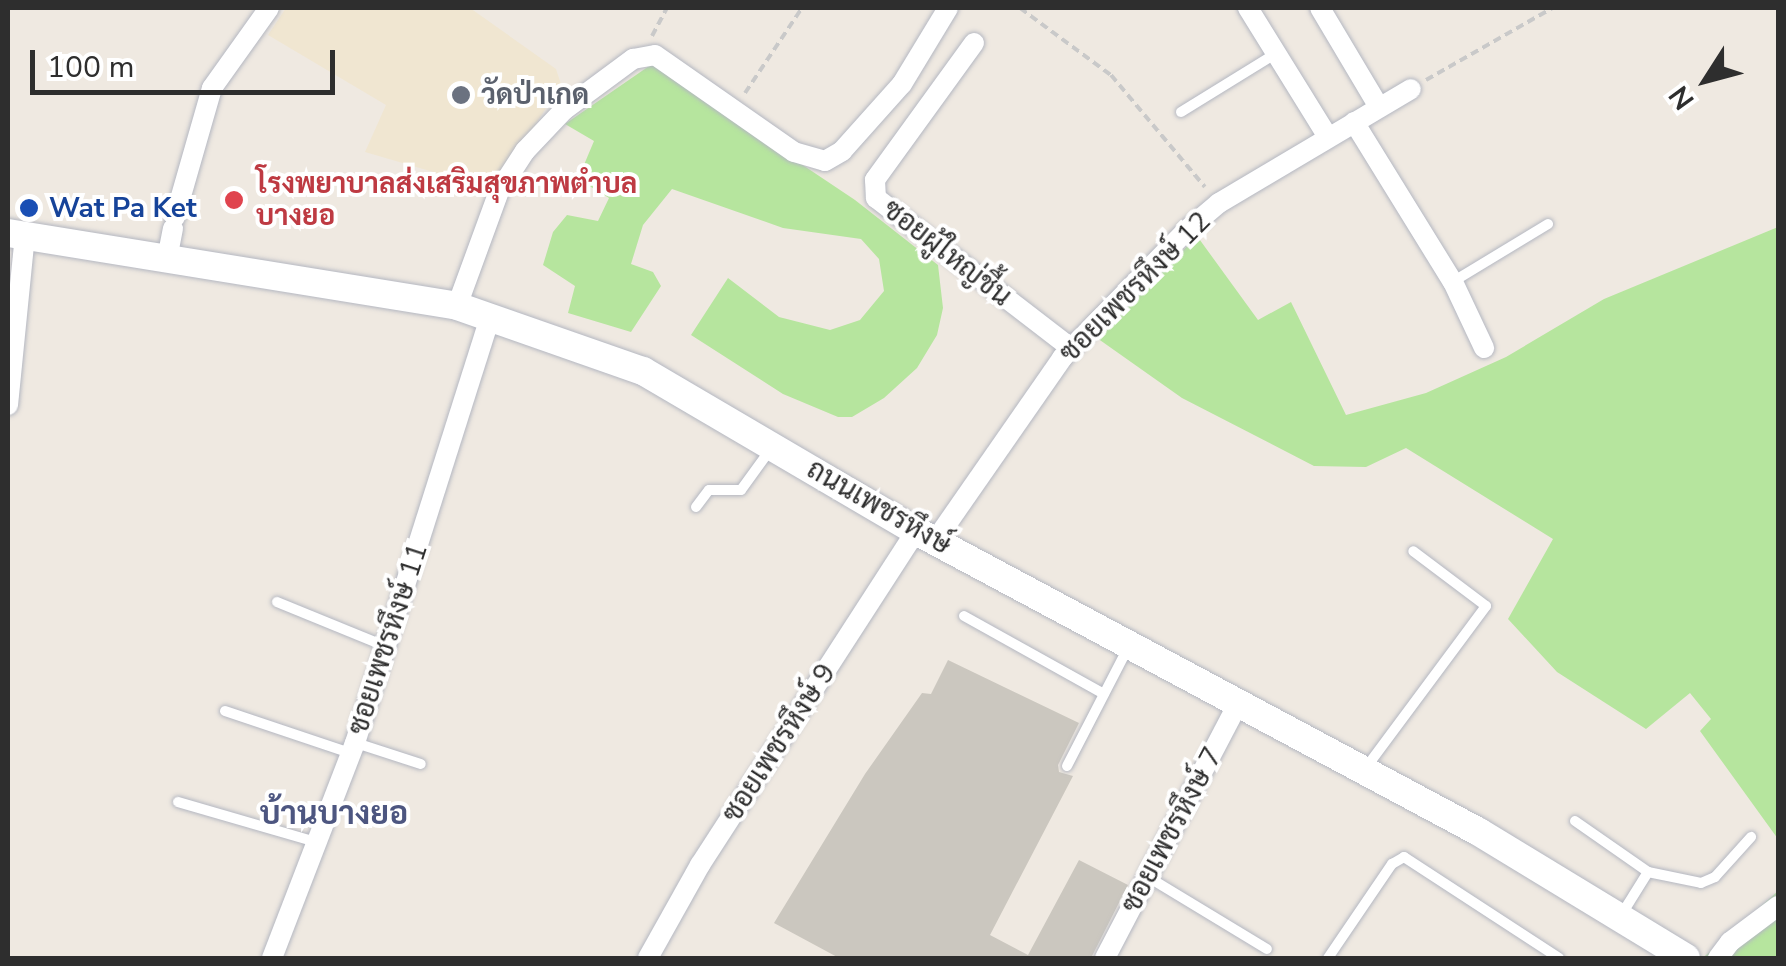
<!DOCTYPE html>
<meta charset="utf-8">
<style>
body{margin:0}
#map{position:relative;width:1786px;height:966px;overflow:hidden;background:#efe9e1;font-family:"Nunito Sans",Sarabun,sans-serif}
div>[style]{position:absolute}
.education>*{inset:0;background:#f0e6d1}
.green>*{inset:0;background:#b6e59e}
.building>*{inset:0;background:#cbc7bf}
.path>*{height:4px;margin-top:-2px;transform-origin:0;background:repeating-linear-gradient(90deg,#c9c9c9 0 8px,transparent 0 13px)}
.roads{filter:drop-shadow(0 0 2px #b4b7c1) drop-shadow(0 0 2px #b4b7c1)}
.lane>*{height:10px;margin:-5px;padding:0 5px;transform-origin:5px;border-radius:5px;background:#fff}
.street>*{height:20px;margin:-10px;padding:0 10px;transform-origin:10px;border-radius:10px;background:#fff}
.secondary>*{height:28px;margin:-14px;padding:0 14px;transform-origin:14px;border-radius:14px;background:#fff}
.dots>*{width:28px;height:28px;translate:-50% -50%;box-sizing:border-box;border:5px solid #fff;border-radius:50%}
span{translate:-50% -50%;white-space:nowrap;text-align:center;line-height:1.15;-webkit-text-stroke:8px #fff;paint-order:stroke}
.worship-label{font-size:28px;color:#5b616d;font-weight:700}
.left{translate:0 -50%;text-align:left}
.health-label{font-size:28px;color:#be3a42;font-weight:700}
.transit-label{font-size:28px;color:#164399;font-weight:700}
.street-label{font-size:28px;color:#2e2e2e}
.quarter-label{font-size:32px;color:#4d5680;font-weight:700}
.frame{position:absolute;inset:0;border:10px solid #2e2e2e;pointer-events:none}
.north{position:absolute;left:1656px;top:30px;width:100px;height:100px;-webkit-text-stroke:8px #fff;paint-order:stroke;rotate:234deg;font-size:28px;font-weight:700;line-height:40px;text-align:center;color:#2e2e2e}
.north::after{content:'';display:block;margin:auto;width:35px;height:45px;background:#2e2e2e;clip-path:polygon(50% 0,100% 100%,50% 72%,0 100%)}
.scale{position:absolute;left:30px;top:50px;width:305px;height:45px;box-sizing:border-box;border:5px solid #2e2e2e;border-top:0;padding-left:12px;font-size:30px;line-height:35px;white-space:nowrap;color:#2e2e2e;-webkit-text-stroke:8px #fff;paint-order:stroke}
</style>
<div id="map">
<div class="education">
<div style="clip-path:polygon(286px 8px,470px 8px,556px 69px,561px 84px,495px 190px,365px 152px,386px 105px,268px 35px)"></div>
</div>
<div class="green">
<div style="clip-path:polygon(652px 64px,855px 200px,938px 265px,943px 308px,937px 335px,917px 368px,884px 398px,852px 417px,838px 417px,783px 394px,691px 335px,728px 278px,779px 317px,830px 330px,860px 320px,884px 291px,879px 259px,861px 239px,783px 228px,672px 189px,643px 225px,631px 264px,653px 272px,661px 286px,631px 332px,568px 313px,575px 286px,543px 265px,553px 232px,567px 215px,598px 221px,609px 198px,578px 179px,594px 141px,565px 124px)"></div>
<div style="clip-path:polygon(1778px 227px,1778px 839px,1700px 731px,1711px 719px,1690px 693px,1646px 729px,1557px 672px,1508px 619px,1553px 539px,1406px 448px,1366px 467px,1314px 466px,1182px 398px,1097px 338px,1197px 236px,1258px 320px,1291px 302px,1346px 415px,1426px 393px,1506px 357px,1604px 299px)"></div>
<div style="clip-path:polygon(1778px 891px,1778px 958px,1705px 956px)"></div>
</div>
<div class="building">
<div style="clip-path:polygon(948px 660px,1079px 723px,1058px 765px,1059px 772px,1073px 776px,990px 935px,1028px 955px,1079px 860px,1128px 885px,1091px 958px,839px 958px,774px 923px,865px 774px,922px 693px,931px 694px)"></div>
</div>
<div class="path">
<div style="left:1020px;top:8px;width:113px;rotate:36.4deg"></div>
<div style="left:1111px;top:75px;width:146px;rotate:50deg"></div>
<div style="left:652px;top:36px;width:32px;rotate:-62deg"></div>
<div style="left:1426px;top:80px;width:145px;rotate:-29.7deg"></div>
<div style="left:745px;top:93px;width:102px;rotate:-56.2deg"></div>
</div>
<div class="roads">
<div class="lane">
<div style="left:1181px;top:112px;width:110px;rotate:-31.7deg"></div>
<div style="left:1454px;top:281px;width:110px;rotate:-31.2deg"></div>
<div style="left:696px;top:507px;width:21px;rotate:-53deg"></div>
<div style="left:709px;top:490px;width:32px"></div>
<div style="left:741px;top:490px;width:49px;rotate:-54.1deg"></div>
<div style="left:277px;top:602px;width:117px;rotate:22.2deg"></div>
<div style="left:964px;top:616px;width:160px;rotate:29.1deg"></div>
<div style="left:225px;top:711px;width:132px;rotate:18.6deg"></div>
<div style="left:356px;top:743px;width:68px;rotate:17.9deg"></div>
<div style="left:1067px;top:766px;width:135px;rotate:-62.7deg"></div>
<div style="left:1365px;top:769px;width:203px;rotate:-53.4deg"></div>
<div style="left:1486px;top:606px;width:91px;rotate:-143deg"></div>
<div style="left:178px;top:802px;width:144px;rotate:16.2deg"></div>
<div style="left:1575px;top:821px;width:89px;rotate:34.9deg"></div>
<div style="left:1648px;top:872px;width:53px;rotate:121.9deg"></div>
<div style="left:1648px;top:872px;width:54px;rotate:11.7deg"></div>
<div style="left:1701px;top:883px;width:15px;rotate:-23deg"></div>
<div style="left:1715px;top:877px;width:54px;rotate:-48deg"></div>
<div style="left:1148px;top:877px;width:139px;rotate:31.2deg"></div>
<div style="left:1328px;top:958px;width:114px;rotate:-55.8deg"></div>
<div style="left:1392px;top:864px;width:14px;rotate:-30deg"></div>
<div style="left:1404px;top:857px;width:185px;rotate:33.1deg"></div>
</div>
<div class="street">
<div style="left:1248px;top:8px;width:152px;rotate:58.2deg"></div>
<div style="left:1320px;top:8px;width:115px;rotate:59.2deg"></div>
<div style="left:974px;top:43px;width:169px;rotate:125.9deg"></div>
<div style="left:875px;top:180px;width:18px;rotate:87deg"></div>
<div style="left:876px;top:198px;width:246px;rotate:37.6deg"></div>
<div style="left:1354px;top:122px;width:188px;rotate:58.3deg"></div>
<div style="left:1453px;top:282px;width:73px;rotate:64.8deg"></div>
<div style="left:175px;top:217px;width:134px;rotate:-74deg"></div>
<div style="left:212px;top:88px;width:98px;rotate:-54.5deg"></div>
<div style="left:168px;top:254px;width:26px;rotate:-79deg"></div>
<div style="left:457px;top:306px;width:122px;rotate:-69.9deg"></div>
<div style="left:499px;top:191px;width:48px;rotate:-57deg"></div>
<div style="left:525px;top:151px;width:57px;rotate:-46.4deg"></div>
<div style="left:564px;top:110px;width:86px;rotate:-36.5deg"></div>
<div style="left:633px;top:59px;width:22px;rotate:-10deg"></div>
<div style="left:655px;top:55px;width:169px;rotate:34.9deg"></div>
<div style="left:794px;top:152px;width:32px;rotate:16deg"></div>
<div style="left:825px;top:161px;width:20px;rotate:-30deg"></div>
<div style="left:842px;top:151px;width:90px;rotate:-48.2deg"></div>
<div style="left:902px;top:84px;width:89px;rotate:-58.8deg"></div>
<div style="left:8px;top:405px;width:170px;rotate:-84.3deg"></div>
<div style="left:935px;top:541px;width:223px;rotate:-55.2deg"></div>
<div style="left:1062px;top:358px;width:177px;rotate:-45.7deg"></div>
<div style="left:1186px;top:231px;width:43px;rotate:-40.3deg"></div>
<div style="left:1219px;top:203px;width:223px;rotate:-30.7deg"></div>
<div style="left:272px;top:958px;width:230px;rotate:-68.9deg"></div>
<div style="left:355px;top:743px;width:449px;rotate:-72.4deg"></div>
<div style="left:648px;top:958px;width:107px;rotate:-60.8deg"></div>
<div style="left:700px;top:865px;width:398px;rotate:-57.1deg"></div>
<div style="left:1105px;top:958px;width:289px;rotate:-62.4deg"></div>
<div style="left:1718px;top:958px;width:20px;rotate:-53deg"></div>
<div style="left:1730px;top:942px;width:60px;rotate:-36.9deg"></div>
</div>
<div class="secondary">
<div style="left:8px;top:233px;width:455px;rotate:9.2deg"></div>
<div style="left:457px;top:306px;width:197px;rotate:19.3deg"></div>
<div style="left:643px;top:371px;width:316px;rotate:30.4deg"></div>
<div style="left:916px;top:531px;width:638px;rotate:28.13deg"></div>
<div style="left:1479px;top:832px;width:242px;rotate:31.3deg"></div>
</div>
</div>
<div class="dots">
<div style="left:461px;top:95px;background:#6b7280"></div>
<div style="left:234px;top:200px;background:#e0444e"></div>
<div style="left:29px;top:208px;background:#1a4fb4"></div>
</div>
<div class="worship-label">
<span class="left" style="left:481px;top:95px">วัดป่าเกด</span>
</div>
<div class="health-label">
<span class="left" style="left:256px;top:200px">โรงพยาบาลส่งเสริมสุขภาพตำบล<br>บางยอ</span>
</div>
<div class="transit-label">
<span class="left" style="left:49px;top:208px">Wat Pa Ket</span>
</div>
<div class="street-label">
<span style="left:947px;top:253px;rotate:38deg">ซอยผู้ใหญ่ชื้น</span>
<span style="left:1135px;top:287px;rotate:-45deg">ซอยเพชรหึงษ์ 12</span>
<span style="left:879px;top:507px;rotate:30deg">ถนนเพชรหึงษ์</span>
<span style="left:388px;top:639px;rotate:-72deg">ซอยเพชรหึงษ์ 11</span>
<span style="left:779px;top:743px;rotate:-57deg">ซอยเพชรหึงษ์ 9</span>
<span style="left:1172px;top:830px;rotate:-62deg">ซอยเพชรหึงษ์ 7</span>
</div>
<div class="quarter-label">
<span style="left:334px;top:814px">บ้านบางยอ</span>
</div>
<div class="frame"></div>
<div class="north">N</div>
<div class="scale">100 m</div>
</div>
